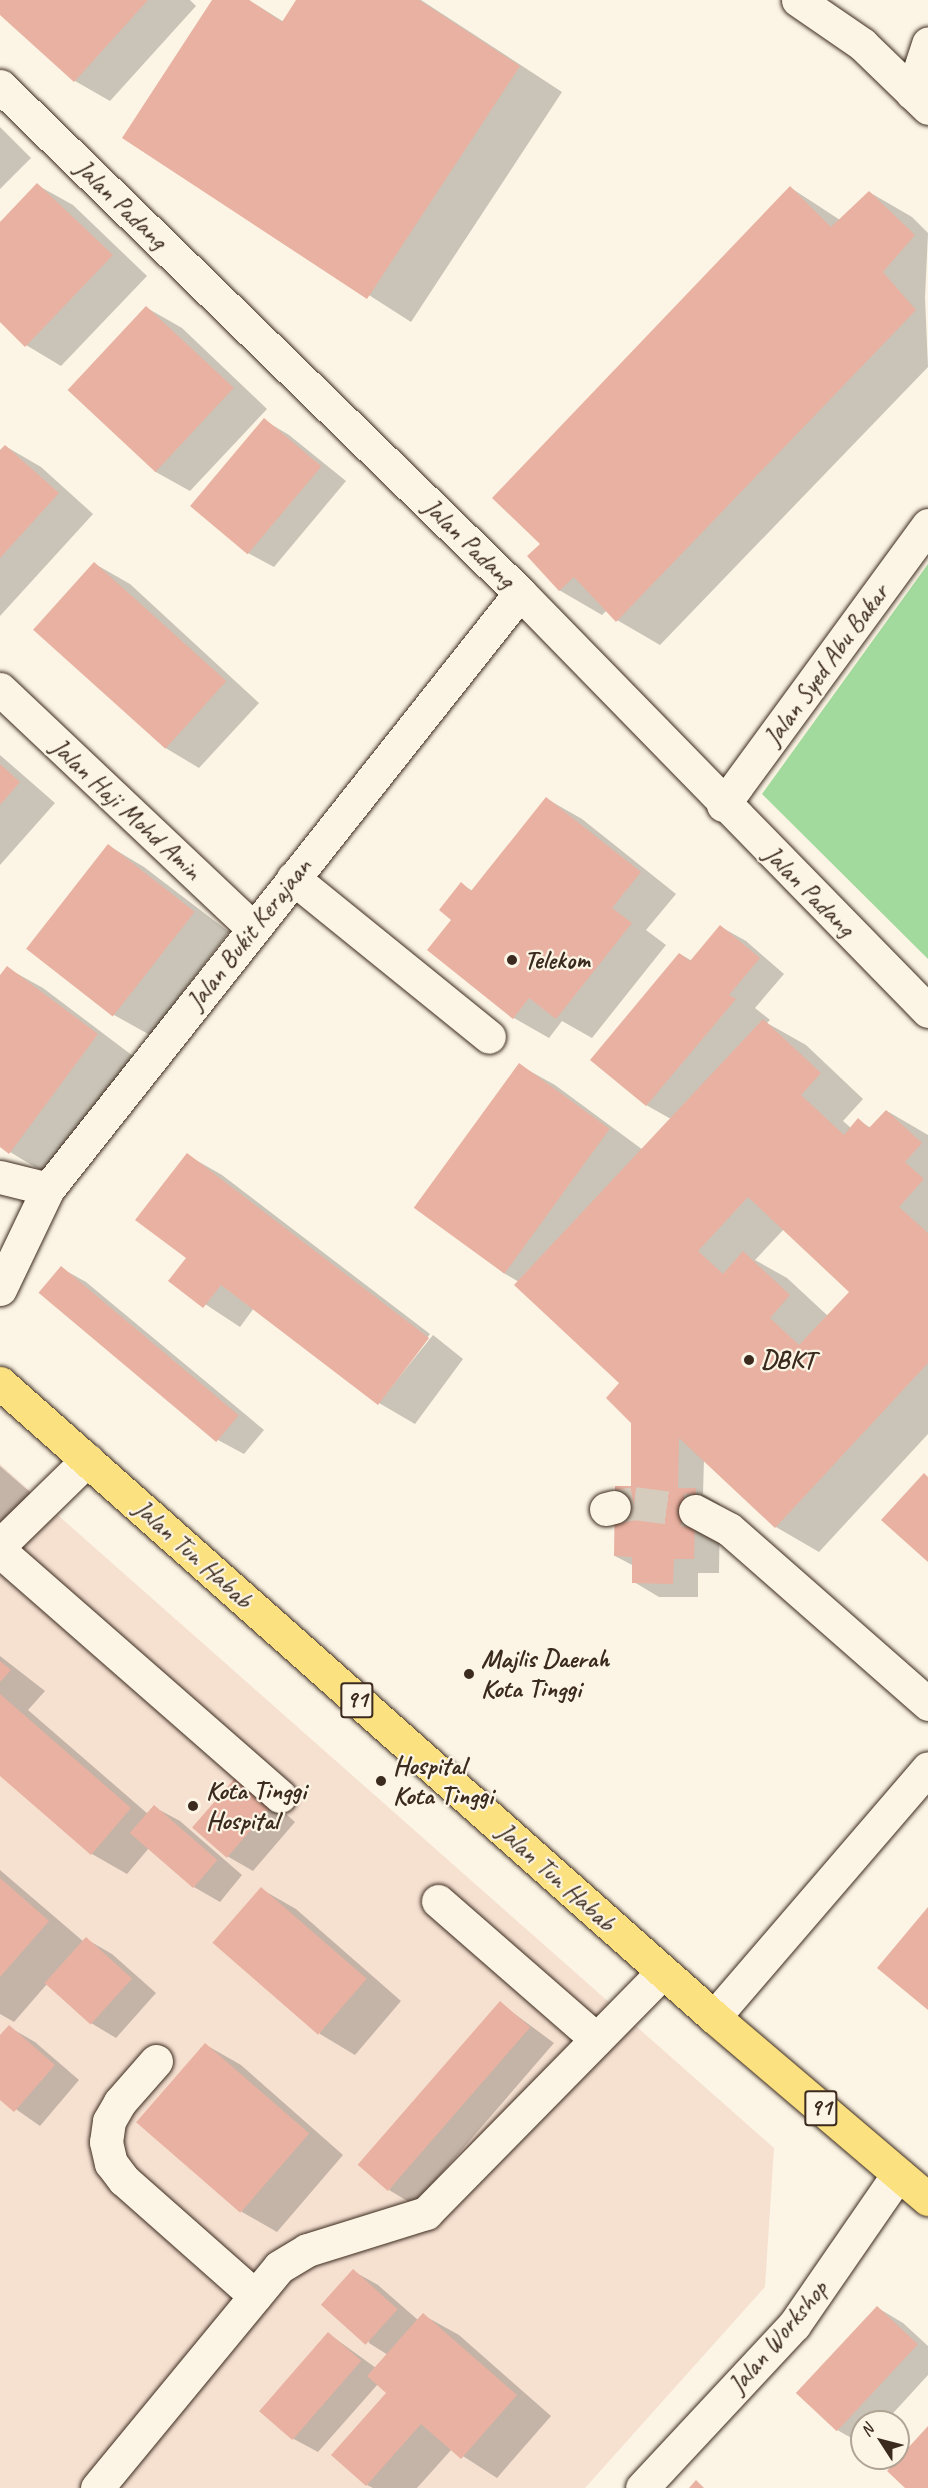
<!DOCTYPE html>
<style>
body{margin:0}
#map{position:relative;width:928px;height:2488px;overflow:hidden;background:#fcf5e5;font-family:Caveat,sans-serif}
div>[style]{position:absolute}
.built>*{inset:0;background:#f6e1d1}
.green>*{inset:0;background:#a2d99c}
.shadow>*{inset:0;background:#0003}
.building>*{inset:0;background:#e9b1a1;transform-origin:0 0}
.minor-tunnel>*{height:33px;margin-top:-16.5px;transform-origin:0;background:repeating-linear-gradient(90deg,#d5ccbd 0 33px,transparent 0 49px)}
.roads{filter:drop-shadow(0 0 2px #3b2a1e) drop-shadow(0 0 2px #3b2a1e)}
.minor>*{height:33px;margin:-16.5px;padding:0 16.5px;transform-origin:16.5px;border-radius:16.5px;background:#fcf5e5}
.highway>*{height:33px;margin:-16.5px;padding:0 16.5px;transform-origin:16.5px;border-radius:16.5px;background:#fbe180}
.dots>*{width:16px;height:16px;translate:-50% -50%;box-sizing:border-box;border:3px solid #fcf5e5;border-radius:50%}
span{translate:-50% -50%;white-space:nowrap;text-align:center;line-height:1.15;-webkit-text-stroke:4.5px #fcf5e5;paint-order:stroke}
.shield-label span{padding:2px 4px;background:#fcf5e5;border:2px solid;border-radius:4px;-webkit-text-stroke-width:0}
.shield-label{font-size:24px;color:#3b2a1e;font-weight:700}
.street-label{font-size:26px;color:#3b2a1e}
.poi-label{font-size:26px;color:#3b2a1e;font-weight:700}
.left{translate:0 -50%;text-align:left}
.north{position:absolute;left:850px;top:2410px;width:60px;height:60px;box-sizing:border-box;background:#fcf5e5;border:2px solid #afa495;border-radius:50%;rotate:306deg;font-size:16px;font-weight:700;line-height:24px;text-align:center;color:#3b2a1e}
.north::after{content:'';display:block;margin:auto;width:21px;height:27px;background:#3b2a1e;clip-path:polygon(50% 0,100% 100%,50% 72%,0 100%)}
</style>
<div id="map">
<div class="built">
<div style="clip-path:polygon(0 1464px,774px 2148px,765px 2287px,585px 2488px,0 2488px)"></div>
</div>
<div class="green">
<div style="clip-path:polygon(928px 564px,928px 959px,762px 794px)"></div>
</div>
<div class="shadow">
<div style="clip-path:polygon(0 0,190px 0,196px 6px,110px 101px,75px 81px,0 13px)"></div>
<div style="clip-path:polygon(214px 0,249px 0,284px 22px,298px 0,421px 0,562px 92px,411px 322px,124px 138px)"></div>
<div style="clip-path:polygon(0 127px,31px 158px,0 189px)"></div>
<div style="clip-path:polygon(37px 185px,73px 205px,147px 276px,61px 366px,26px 345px,0 320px,0 224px)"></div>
<div style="clip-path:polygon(791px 188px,840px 220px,869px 192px,912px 217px,928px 233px,925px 298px,928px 367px,660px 645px,617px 620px,607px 610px,602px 615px,559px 590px)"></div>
<div style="clip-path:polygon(147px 308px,182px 328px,267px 409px,190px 491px,154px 471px)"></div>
<div style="clip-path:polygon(264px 420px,289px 435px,346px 481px,274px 567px,248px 553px)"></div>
<div style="clip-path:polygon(5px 446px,41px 467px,93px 514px,0 616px,0 452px)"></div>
<div style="clip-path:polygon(95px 564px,130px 584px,259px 703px,199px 768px,164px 747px)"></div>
<div style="clip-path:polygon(0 755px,55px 803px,0 865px)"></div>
<div style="clip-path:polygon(547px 799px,582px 819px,676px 894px,646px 930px,666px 945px,592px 1038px,562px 1021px,549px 1038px,514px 1018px,453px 920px,461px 884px,473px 891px)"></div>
<div style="clip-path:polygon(109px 846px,144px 867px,229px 932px,150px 1035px,114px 1015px)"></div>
<div style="clip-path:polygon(evenodd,721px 927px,746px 941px,784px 974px,755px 1008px,770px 1020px,767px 1023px,806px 1045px,863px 1099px,843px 1121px,851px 1128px,858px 1120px,871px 1128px,887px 1111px,928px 1135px,928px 1434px,819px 1552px,776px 1527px,704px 1459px,703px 1494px,720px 1504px,719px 1573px,698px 1573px,698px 1597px,659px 1597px,634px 1582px,634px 1566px,615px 1556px,632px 1487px,633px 1425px,621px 1383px,519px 1282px,502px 1272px,519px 1065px,555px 1085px,643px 1150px,671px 1119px,646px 1105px,680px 954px,692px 961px,721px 927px,784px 1229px,851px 1292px,828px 1316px,787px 1278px,755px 1260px,784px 1229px)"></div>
<div style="clip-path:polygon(7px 968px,43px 988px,133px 1056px,45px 1173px,0 1146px,0 978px)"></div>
<div style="clip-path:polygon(187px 1155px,222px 1175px,430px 1334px,379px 1402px,433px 1335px,463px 1359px,415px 1424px,379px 1403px,254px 1308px,240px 1327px,170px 1281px,188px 1258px)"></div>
<div style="clip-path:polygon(61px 1268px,86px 1282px,264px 1430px,244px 1454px,218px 1440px)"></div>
<div style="clip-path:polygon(0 1466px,39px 1500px,0 1545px)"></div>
<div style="clip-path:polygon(0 1656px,45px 1691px,28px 1710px,148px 1814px,154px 1807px,180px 1821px,242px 1875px,220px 1902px,194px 1887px,149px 1848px,127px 1874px,92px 1854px,0 1774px)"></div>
<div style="clip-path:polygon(262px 1793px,295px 1822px,253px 1871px,227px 1856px)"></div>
<div style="clip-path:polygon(0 1870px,84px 1942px,86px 1939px,112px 1954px,156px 1993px,116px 2038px,91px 2023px,47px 1984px,14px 2022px,0 2014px)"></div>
<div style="clip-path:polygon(261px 1889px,296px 1909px,401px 2001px,355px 2055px,320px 2034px)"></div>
<div style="clip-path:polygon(500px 2003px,554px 2043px,414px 2205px,389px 2190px)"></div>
<div style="clip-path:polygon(9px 2027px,35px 2042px,79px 2080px,40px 2126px,0 2098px,0 2038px)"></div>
<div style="clip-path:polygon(206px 2045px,241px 2065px,343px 2155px,277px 2232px,242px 2212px)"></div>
<div style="clip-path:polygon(353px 2271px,378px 2285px,418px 2320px,423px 2315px,459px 2335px,551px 2416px,497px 2478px,452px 2449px,417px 2488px,373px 2488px,367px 2485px,333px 2455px,388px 2393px,378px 2384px,318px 2452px,292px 2438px,329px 2334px,376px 2368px,388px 2355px,369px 2343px)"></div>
<div style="clip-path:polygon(878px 2308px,903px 2323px,928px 2346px,928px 2375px,885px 2422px,862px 2422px,862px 2444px,839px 2431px,800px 2395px)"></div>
</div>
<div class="building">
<div style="clip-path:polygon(0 0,148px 0,74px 82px,0 15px)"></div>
<div style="clip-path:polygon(212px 0,249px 0,282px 22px,296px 0,419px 0,520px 66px,367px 299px,122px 138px)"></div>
<div style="clip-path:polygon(37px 183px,113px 255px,25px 347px,0 322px,0 222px)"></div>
<div style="clip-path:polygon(790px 186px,831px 227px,869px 191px,915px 235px,883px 272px,916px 310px,616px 622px,574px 577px,559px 591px,527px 556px,540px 544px,492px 498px)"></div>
<div style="left:146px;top:306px;width:120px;height:115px;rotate:43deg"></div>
<div style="left:264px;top:418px;width:75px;height:115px;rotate:40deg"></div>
<div style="clip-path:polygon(5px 445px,59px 493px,0 558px,0 450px)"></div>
<div style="left:94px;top:562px;width:178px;height:91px;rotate:42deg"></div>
<div style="clip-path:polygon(0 764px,20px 782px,0 805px)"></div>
<div style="clip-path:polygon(546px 797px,641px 872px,612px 908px,632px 923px,556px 1019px,529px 998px,513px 1019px,427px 950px,451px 920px,439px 910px,461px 882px,471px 891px)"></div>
<div style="left:108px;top:844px;width:110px;height:133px;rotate:38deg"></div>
<div style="clip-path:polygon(720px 925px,760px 958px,729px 995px,736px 999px,646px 1106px,590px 1060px,679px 953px,690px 961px)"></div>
<div style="clip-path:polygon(7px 966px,98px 1034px,9px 1154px,0 1147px,0 975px)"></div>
<div style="clip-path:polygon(evenodd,763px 1019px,821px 1073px,801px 1095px,844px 1135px,858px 1118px,869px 1128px,886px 1110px,922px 1143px,905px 1162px,924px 1179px,899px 1207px,928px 1233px,928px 1363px,775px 1528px,679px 1438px,678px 1488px,696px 1488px,694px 1559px,674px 1559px,673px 1584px,632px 1583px,632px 1557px,614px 1556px,615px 1486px,631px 1486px,631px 1423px,606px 1398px,619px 1383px,514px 1285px,763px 1019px,748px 1197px,849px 1292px,799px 1345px,770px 1318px,790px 1295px,743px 1251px,723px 1274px,698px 1251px,748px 1197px)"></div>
<div style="left:519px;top:1063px;width:112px;height:179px;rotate:36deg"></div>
<div style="clip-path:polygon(187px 1153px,429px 1338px,378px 1405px,221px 1285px,203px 1308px,168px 1281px,186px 1258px,135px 1220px)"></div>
<div style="left:61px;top:1266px;width:232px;height:35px;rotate:40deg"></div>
<div style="clip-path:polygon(924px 1473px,928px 1477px,928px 1562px,881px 1520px)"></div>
<div style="clip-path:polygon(0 1661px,11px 1670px,0 1682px)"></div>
<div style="clip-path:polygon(0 1694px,131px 1808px,91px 1855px,0 1776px)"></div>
<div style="left:236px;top:1777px;width:46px;height:67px;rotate:41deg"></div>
<div style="left:154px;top:1805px;width:84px;height:37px;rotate:41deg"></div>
<div style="clip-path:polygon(0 1878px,49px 1921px,0 1977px)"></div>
<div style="left:261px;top:1887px;width:140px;height:74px;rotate:41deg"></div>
<div style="clip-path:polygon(928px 1907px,928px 2010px,877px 1968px)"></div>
<div style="left:86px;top:1937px;width:62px;height:62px;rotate:42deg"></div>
<div style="left:500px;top:2001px;width:40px;height:217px;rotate:41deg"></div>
<div style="clip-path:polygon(9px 2025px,55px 2065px,14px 2112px,0 2100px,0 2035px)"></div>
<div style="left:205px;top:2043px;width:138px;height:105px;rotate:41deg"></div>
<div style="left:353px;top:2269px;width:60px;height:48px;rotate:42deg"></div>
<div style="left:877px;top:2306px;width:56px;height:119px;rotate:43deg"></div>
<div style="clip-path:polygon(423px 2313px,517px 2395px,461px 2459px,421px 2424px,366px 2486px,331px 2455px,386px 2393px,367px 2376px)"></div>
<div style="left:328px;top:2332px;width:44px;height:105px;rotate:41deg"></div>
<div style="clip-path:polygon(928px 2426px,928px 2488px,905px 2488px,887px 2471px)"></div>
<div style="clip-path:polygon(696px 2480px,704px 2488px,689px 2488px)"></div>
</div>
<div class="minor-tunnel">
<div style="left:614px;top:1507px;width:20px;rotate:-11deg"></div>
<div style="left:634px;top:1503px;width:62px;rotate:7.5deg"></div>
</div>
<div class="roads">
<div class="minor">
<div style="left:798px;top:0;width:78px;rotate:34.5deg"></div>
<div style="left:862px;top:44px;width:92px;rotate:44.1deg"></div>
<div style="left:0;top:86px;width:726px;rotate:44.27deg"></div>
<div style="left:520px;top:593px;width:584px;rotate:45.69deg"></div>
<div style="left:912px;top:93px;width:52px;rotate:-71.9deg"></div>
<div style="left:0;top:689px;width:348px;rotate:43.4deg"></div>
<div style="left:723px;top:805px;width:347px;rotate:-53.8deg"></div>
<div style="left:293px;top:878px;width:252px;rotate:39deg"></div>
<div style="left:0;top:1177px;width:49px;rotate:14deg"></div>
<div style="left:0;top:1289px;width:111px;rotate:-64.4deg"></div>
<div style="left:48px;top:1189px;width:760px;rotate:-51.62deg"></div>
<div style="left:606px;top:1509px;width:8px;rotate:-14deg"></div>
<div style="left:695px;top:1511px;width:38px;rotate:28deg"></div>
<div style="left:729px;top:1529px;width:265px;rotate:41.3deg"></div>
<div style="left:0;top:1545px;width:122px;rotate:-44.3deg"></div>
<div style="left:0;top:1551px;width:372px;rotate:41.2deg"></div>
<div style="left:438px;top:1901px;width:210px;rotate:41.1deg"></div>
<div style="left:714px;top:2017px;width:328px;rotate:-49.3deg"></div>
<div style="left:156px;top:2061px;width:55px;rotate:131.3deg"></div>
<div style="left:120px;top:2102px;width:22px;rotate:120deg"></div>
<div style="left:109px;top:2121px;width:21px;rotate:98deg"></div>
<div style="left:106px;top:2142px;width:22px;rotate:77deg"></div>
<div style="left:111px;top:2163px;width:21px;rotate:53deg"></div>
<div style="left:124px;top:2180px;width:175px;rotate:41.5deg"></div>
<div style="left:97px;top:2488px;width:286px;rotate:-50.5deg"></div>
<div style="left:279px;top:2267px;width:33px;rotate:-31deg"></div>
<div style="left:307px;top:2250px;width:125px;rotate:-17.3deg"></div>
<div style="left:426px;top:2213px;width:338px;rotate:-45.5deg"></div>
<div style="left:642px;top:2488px;width:223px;rotate:-47deg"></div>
<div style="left:794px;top:2325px;width:183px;rotate:-55.4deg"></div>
</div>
<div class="highway">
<div style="left:0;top:1383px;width:955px;rotate:41.6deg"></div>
<div style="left:714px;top:2017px;width:281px;rotate:40.4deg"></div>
</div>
</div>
<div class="dots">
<div style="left:512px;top:960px;background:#3b2a1e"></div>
<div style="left:749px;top:1360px;background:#3b2a1e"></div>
<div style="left:469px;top:1674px;background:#3b2a1e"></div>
<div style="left:381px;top:1781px;background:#3b2a1e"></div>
<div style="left:193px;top:1806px;background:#3b2a1e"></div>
</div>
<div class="shield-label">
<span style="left:357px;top:1700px">91</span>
<span style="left:821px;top:2108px">91</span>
</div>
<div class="street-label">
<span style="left:121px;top:204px;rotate:44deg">Jalan Padang</span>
<span style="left:469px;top:543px;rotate:44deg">Jalan Padang</span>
<span style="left:826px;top:665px;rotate:-54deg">Jalan Syed Abu Bakar</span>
<span style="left:126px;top:809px;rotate:43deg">Jalan Haji Mohd Amin</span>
<span style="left:809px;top:891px;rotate:45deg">Jalan Padang</span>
<span style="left:249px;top:934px;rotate:-52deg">Jalan Bukit Kerajaan</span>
<span style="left:193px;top:1554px;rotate:42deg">Jalan Tun Habab</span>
<span style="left:556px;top:1877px;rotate:42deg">Jalan Tun Habab</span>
<span style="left:778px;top:2337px;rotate:-50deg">Jalan Workshop</span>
</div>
<div class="poi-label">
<span class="left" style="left:524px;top:960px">Telekom</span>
<span class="left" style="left:761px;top:1360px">DBKT</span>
<span class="left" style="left:481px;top:1674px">Majlis Daerah<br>Kota Tinggi</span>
<span class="left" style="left:393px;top:1781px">Hospital<br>Kota Tinggi</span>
<span class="left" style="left:206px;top:1806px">Kota Tinggi<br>Hospital</span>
</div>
<div class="north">N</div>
</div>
